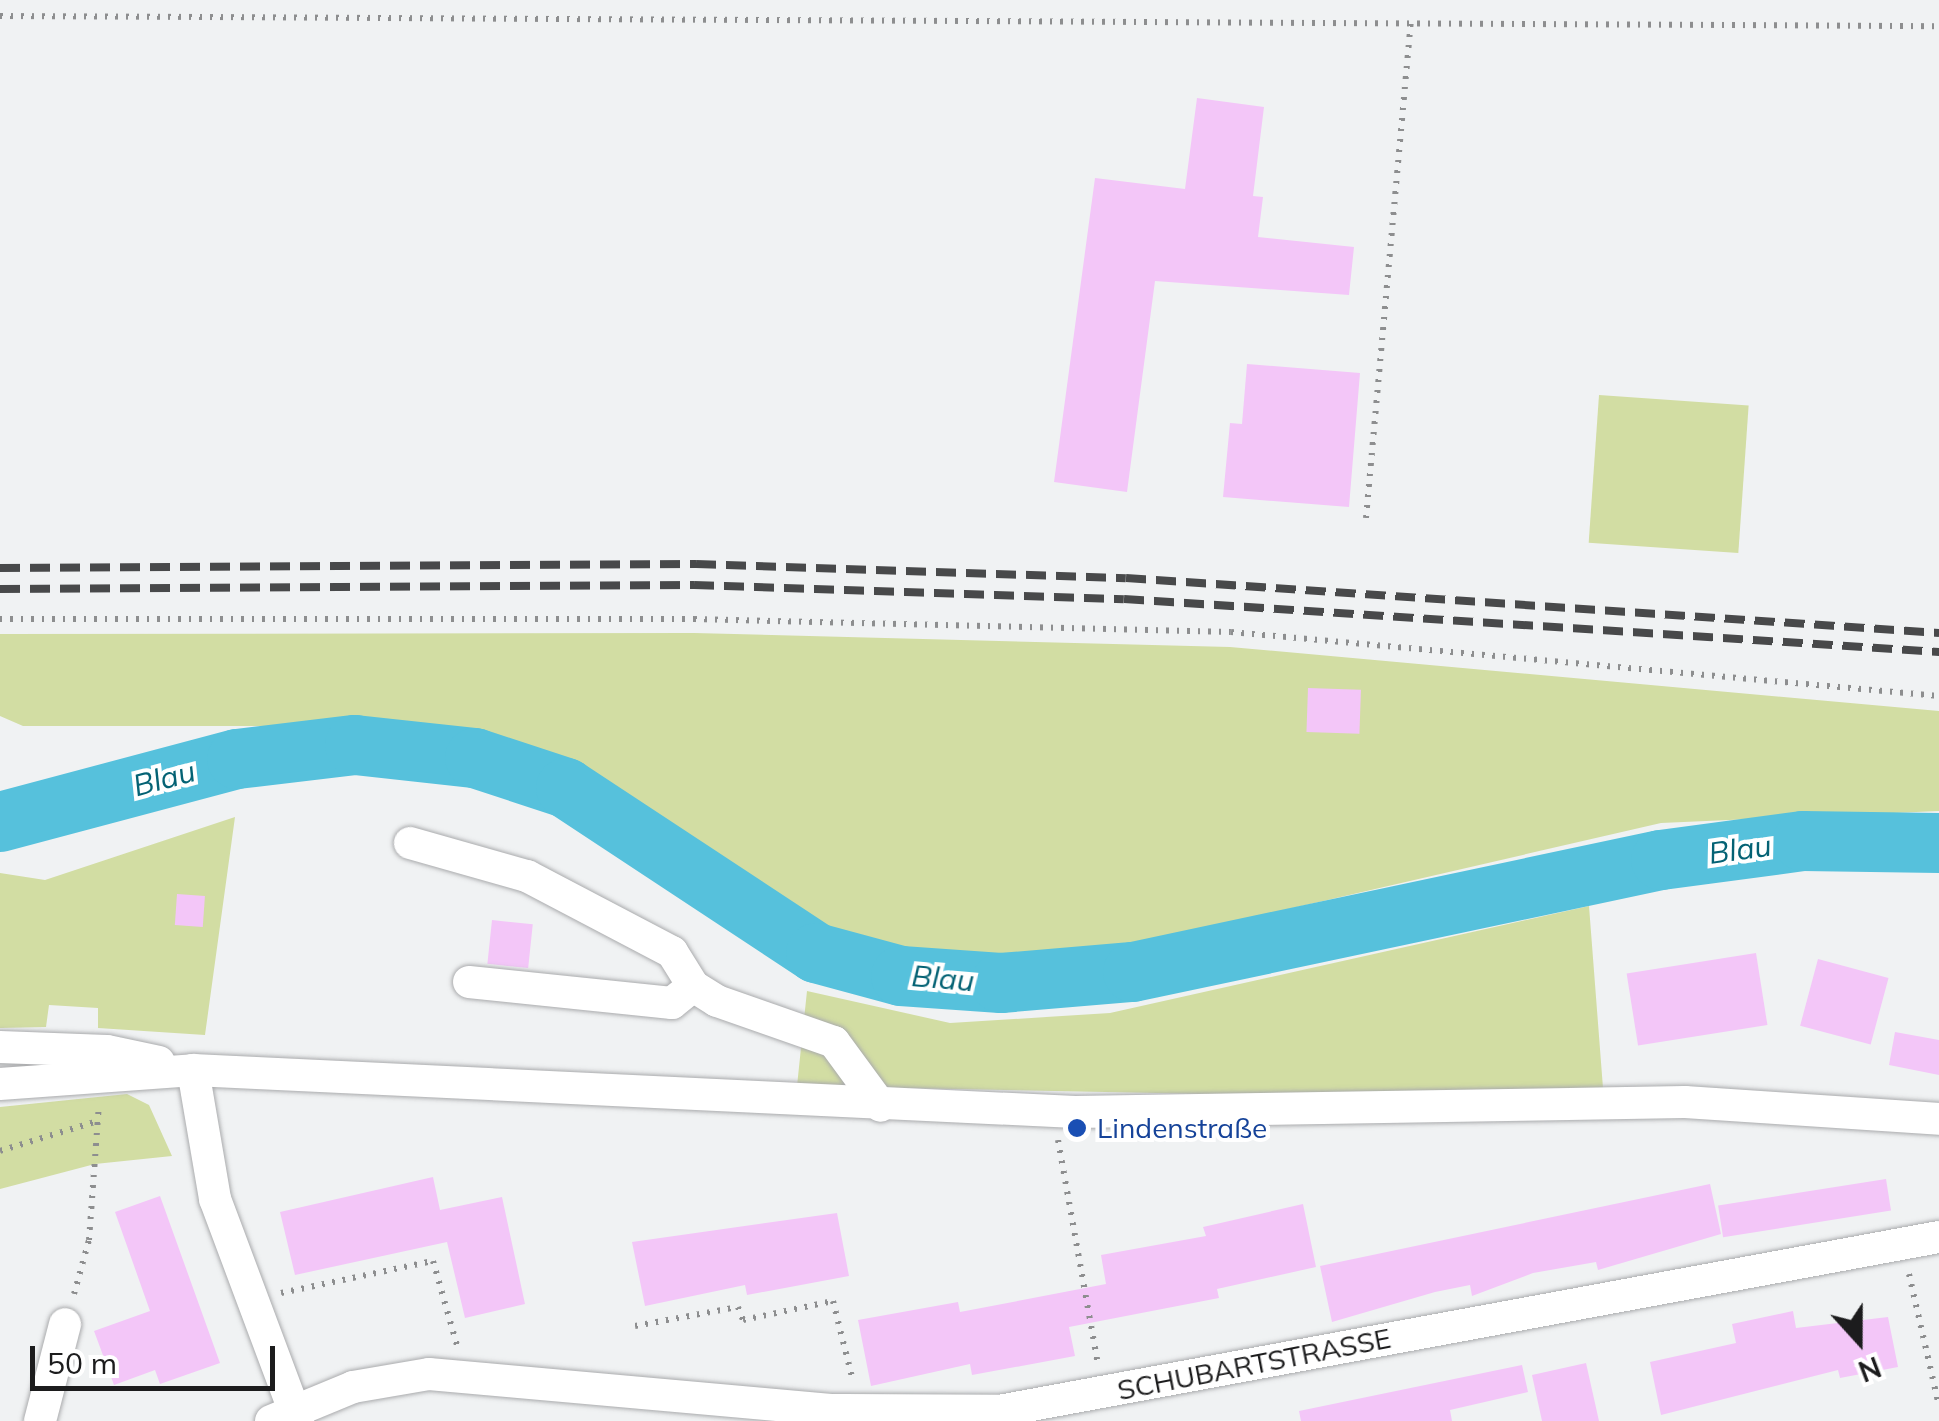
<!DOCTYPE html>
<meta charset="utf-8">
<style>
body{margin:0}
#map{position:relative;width:1939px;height:1421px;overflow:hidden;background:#f0f2f3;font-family:Mulish,sans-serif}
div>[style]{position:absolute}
.green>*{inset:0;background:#d2dda3;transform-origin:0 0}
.river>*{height:60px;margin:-30px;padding:0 30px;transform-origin:30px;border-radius:30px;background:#56c1dc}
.building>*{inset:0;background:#f3c6f8;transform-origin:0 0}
.path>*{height:6px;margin-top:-3px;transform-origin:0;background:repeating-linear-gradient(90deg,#8d8e8f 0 2.5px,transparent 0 10.5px)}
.roads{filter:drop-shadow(0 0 2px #aaabad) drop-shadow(0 0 2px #aaabad)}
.minor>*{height:32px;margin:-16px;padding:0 16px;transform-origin:16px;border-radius:16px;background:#fff}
.rail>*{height:8px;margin-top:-4px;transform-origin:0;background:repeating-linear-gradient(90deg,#48494a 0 20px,transparent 0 30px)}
.dots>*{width:28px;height:28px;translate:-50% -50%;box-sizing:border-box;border:5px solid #fff;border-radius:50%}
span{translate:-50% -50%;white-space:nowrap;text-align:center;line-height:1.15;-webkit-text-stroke:8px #fff;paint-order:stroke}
.transit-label{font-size:28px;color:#164399}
.left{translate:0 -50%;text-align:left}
.street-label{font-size:28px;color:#1c1c1d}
.water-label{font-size:30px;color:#046274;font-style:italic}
.north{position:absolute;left:1809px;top:1291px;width:100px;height:100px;-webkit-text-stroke:8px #fff;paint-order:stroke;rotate:159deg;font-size:28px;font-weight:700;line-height:40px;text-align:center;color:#1c1c1d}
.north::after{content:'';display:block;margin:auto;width:35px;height:45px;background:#1c1c1d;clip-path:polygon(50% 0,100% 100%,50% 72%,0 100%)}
.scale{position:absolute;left:30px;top:1346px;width:245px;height:45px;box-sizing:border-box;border:5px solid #1c1c1d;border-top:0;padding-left:12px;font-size:30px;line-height:35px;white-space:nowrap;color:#1c1c1d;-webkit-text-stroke:8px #fff;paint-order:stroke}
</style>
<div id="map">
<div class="green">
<div style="left:1599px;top:395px;width:150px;height:148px;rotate:4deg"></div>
<div style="clip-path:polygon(694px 633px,1230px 647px,1939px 711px,1939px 811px,1661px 823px,1132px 945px,1008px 961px,903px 962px,827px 940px,743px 894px,595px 781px,482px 738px,356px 726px,23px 726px,0 716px,0 634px)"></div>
<div style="clip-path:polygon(235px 817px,205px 1035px,98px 1028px,98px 1008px,49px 1005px,46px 1027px,0 1028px,0 873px,45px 880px)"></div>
<div style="clip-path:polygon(1589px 906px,1603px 1088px,1313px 1096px,797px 1086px,807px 991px,950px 1023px,1110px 1013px)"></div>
<div style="clip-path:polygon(127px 1094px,149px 1105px,172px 1156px,95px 1164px,0 1189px,0 1107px)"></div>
</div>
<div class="river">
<div style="left:0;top:822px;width:245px;rotate:-14.9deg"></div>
<div style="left:237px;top:759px;width:119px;rotate:-6.8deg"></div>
<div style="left:355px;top:745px;width:121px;rotate:6.2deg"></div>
<div style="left:475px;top:758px;width:96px;rotate:18.2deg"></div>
<div style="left:566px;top:788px;width:300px;rotate:33.4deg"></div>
<div style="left:816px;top:953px;width:88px;rotate:15.1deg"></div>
<div style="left:901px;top:976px;width:100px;rotate:4deg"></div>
<div style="left:1001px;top:983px;width:132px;rotate:-4.8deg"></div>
<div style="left:1133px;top:972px;width:540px;rotate:-11.98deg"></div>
<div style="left:1661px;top:860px;width:143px;rotate:-7.6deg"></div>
<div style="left:1803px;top:841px;width:136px;rotate:0.8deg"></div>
</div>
<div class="building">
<div style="clip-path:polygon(1197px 98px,1264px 107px,1253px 196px,1263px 197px,1258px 237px,1354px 247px,1349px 295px,1155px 281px,1127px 492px,1054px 482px,1095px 178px,1185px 189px)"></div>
<div style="clip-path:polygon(1247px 364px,1360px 373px,1349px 507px,1223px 497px,1230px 423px,1242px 424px)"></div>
<div style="left:1308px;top:688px;width:53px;height:44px;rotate:2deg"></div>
<div style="left:177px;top:894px;width:28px;height:31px;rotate:4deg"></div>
<div style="left:492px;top:920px;width:41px;height:44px;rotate:6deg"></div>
<div style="left:1756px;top:953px;width:73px;height:131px;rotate:81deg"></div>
<div style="left:1818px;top:959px;width:73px;height:69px;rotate:15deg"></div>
<div style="clip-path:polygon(1895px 1032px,1939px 1040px,1939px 1075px,1889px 1065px)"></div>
<div style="clip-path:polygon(433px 1177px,440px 1210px,502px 1197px,525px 1304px,465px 1318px,447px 1242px,295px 1275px,280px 1212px)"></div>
<div style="left:1886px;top:1179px;width:32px;height:170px;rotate:81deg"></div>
<div style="clip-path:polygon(1710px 1184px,1721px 1234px,1598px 1270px,1596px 1262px,1533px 1273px,1472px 1296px,1470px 1285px,1435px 1292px,1332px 1322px,1320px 1266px)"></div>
<div style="clip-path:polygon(160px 1196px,220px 1363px,160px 1384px,155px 1370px,114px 1385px,94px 1331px,150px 1311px,115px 1212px)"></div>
<div style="clip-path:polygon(1303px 1204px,1316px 1267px,1217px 1289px,1219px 1298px,1069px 1327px,1075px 1356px,972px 1375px,970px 1364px,871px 1386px,858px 1320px,958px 1302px,960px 1312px,1106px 1284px,1101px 1255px,1206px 1236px,1203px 1227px)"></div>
<div style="clip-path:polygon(837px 1213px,849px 1276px,747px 1295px,745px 1285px,645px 1306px,632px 1242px)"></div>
<div style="clip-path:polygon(1793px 1311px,1796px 1328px,1888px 1317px,1898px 1367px,1840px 1378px,1838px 1370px,1661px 1415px,1650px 1362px,1736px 1343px,1732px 1324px)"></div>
<div style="clip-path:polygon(1586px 1363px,1599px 1421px,1542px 1421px,1532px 1375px)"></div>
<div style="clip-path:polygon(1522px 1365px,1528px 1392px,1450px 1410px,1452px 1421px,1301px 1421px,1299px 1411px)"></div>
</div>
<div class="path">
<div style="left:0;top:16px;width:1939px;rotate:0.3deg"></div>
<div style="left:1366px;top:518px;width:500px;rotate:-84.84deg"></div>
<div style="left:0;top:619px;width:694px"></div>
<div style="left:694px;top:619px;width:537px;rotate:1.39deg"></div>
<div style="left:1231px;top:632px;width:711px;rotate:5.17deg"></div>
<div style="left:1058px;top:1140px;width:228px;rotate:79.9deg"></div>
<div style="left:0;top:1151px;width:102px;rotate:-17deg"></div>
<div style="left:1909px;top:1274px;width:135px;rotate:77.2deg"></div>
<div style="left:281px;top:1293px;width:155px;rotate:-11.9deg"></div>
<div style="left:433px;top:1261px;width:87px;rotate:74.1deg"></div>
<div style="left:74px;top:1294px;width:56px;rotate:-74.5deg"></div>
<div style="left:89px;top:1240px;width:136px;rotate:-85.8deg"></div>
<div style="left:635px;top:1326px;width:105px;rotate:-10.5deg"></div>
<div style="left:738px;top:1307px;width:14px;rotate:69deg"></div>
<div style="left:743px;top:1320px;width:92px;rotate:-11.9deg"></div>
<div style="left:833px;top:1301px;width:82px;rotate:76deg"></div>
</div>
<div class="roads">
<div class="minor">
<div style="left:410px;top:843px;width:122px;rotate:15.8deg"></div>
<div style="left:527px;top:876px;width:164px;rotate:27.7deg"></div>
<div style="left:672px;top:952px;width:40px;rotate:58deg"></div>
<div style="left:693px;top:986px;width:28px;rotate:32deg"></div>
<div style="left:717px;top:1001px;width:124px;rotate:19.3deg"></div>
<div style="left:834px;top:1042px;width:79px;rotate:53.7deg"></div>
<div style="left:469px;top:982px;width:204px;rotate:5.9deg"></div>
<div style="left:672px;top:1003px;width:27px;rotate:-39deg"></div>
<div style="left:0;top:1047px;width:107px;rotate:2.1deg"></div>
<div style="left:107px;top:1051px;width:53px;rotate:11.9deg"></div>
<div style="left:193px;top:1070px;width:131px;rotate:80.3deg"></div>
<div style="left:215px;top:1199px;width:237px;rotate:69.5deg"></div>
<div style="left:0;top:1084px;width:194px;rotate:-4.1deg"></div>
<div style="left:193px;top:1070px;width:883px;rotate:2.73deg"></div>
<div style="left:1075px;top:1112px;width:610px;rotate:-0.94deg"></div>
<div style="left:1685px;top:1102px;width:255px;rotate:3.8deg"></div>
<div style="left:40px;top:1421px;width:100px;rotate:-75.5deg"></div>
<div style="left:271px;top:1421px;width:89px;rotate:-22.5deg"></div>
<div style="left:353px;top:1387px;width:77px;rotate:-9.7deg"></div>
<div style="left:429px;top:1374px;width:406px;rotate:5.1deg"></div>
<div style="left:833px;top:1410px;width:166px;rotate:0.3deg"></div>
<div style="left:999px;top:1411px;width:956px;rotate:-10.49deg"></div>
</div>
</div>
<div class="rail">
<div style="left:0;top:568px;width:696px;rotate:-0.33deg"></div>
<div style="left:696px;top:564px;width:430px;rotate:1.9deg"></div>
<div style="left:1126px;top:578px;width:815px;rotate:3.87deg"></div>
<div style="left:0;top:589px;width:694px;rotate:-0.33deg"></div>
<div style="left:694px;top:585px;width:430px;rotate:1.9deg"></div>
<div style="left:1124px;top:599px;width:817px;rotate:3.72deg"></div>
</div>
<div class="dots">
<div style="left:1077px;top:1128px;background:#1a4fb4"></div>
</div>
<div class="transit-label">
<span class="left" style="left:1097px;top:1128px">Lindenstraße</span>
</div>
<div class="street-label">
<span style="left:1254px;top:1364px;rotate:-11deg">SCHUBARTSTRASSE</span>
</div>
<div class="water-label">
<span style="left:164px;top:778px;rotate:-15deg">Blau</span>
<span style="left:1740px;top:849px;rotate:-8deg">Blau</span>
<span style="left:943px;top:978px;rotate:5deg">Blau</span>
</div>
<div class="north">N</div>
<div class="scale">50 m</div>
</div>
